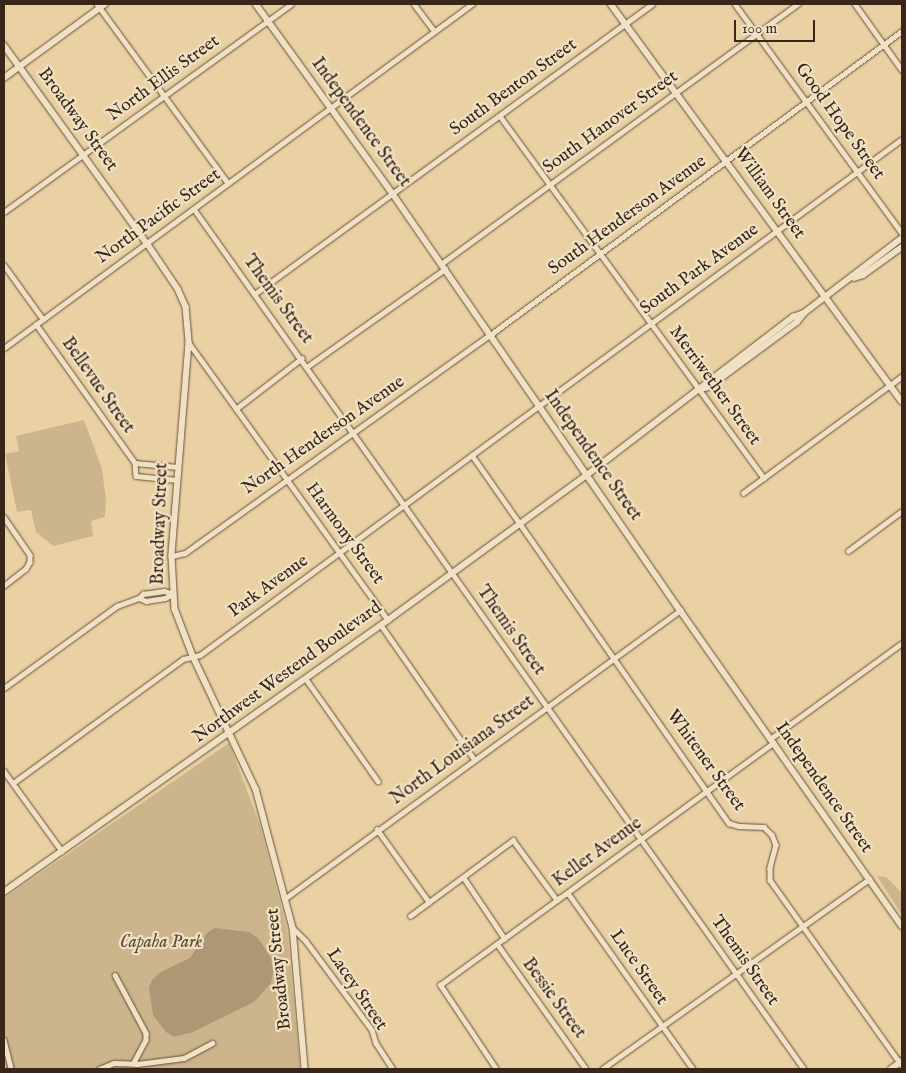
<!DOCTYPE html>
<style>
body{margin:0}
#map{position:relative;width:906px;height:1073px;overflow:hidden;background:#ead1a4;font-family:"IM FELL English",serif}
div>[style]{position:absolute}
.green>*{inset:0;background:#ccb48c}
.water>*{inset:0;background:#ad9775}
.roads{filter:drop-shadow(0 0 1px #64513c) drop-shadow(0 0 1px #64513c)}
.street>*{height:4.5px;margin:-2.25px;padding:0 2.25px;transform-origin:2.25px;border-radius:2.25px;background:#f1e1c4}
.secondary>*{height:5.5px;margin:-2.75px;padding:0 2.75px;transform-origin:2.75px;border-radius:2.75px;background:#f1e1c4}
span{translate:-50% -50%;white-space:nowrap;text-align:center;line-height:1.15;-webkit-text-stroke:4.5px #f1e1c4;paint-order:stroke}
.street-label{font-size:18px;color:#382619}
.park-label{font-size:18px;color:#5d4a36;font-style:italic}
.frame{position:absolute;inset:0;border:5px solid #382619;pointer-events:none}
.scale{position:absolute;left:734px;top:20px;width:81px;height:22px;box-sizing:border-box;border:2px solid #382619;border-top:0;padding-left:6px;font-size:15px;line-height:18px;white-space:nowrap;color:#382619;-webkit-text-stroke:4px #f1e1c4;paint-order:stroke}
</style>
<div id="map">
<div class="green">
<div style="clip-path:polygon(84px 420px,102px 469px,106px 500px,105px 517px,91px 521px,93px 536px,53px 546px,36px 532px,31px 510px,17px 512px,5px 454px,19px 451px,16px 436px)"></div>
<div style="clip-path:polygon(229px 743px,260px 825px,287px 929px,300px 1069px,4px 1069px,4px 898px)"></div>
<div style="clip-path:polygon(877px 876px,886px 877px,902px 893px,902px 915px)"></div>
</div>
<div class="water">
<div style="clip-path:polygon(215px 928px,249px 932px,258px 938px,271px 958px,273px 972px,271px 983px,254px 1002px,193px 1032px,174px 1037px,166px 1032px,153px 1015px,149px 988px,152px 980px,161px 972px,190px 958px,208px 932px)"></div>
</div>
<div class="roads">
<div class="street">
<div style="left:97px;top:4px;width:222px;rotate:53.8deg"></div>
<div style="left:414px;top:4px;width:34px;rotate:53deg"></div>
<div style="left:735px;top:4px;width:283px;rotate:53.9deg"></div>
<div style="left:855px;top:4px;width:81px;rotate:54.5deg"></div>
<div style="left:500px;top:116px;width:448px;rotate:53.9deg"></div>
<div style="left:194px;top:209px;width:1054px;rotate:54.65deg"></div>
<div style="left:4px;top:212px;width:354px;rotate:-35.9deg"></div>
<div style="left:441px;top:264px;width:442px;rotate:-36.1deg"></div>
<div style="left:4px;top:265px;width:67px;rotate:54.2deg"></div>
<div style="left:256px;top:293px;width:490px;rotate:-36.1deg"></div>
<div style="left:36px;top:324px;width:171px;rotate:54.5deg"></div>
<div style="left:135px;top:463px;width:13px;rotate:86deg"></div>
<div style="left:136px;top:476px;width:41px;rotate:5.6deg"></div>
<div style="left:189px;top:343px;width:341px;rotate:54.3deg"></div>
<div style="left:4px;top:348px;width:581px;rotate:-36.32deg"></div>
<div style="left:308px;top:366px;width:168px;rotate:-35.3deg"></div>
<div style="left:236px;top:409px;width:83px;rotate:-37.7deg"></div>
<div style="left:472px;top:455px;width:449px;rotate:55.1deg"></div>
<div style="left:729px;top:823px;width:10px;rotate:17deg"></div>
<div style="left:739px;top:826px;width:25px;rotate:2deg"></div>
<div style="left:764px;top:827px;width:11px;rotate:45deg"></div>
<div style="left:772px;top:835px;width:11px;rotate:68deg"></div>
<div style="left:776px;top:845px;width:24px;rotate:105deg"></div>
<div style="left:770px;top:868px;width:12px;rotate:90deg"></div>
<div style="left:770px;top:880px;width:228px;rotate:54.6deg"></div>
<div style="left:135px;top:463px;width:43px;rotate:5.3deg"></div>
<div style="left:743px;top:493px;width:197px;rotate:-36.3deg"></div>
<div style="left:4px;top:517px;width:46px;rotate:55.6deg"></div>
<div style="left:30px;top:555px;width:7px;rotate:90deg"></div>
<div style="left:30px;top:562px;width:8px;rotate:120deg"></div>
<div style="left:26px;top:569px;width:28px;rotate:142deg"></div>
<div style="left:848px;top:551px;width:67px;rotate:-36.5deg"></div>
<div style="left:172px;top:556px;width:13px;rotate:-13deg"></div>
<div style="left:185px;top:553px;width:375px;rotate:-35.6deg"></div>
<div style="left:490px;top:335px;width:512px;rotate:-36.42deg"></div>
<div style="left:139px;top:598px;width:8px;rotate:23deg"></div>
<div style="left:146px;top:601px;width:19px;rotate:-9deg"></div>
<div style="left:165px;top:598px;width:9px;rotate:-27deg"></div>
<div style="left:381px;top:625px;width:163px;rotate:55.2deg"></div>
<div style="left:306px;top:679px;width:125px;rotate:54.8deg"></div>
<div style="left:4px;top:688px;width:140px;rotate:-36deg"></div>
<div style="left:117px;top:606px;width:23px;rotate:-20deg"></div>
<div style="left:139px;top:598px;width:6px;rotate:-45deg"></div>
<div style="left:143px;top:594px;width:21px;rotate:-8deg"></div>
<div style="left:164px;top:591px;width:9px;rotate:18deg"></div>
<div style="left:770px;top:739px;width:163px;rotate:-36deg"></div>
<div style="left:4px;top:771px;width:99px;rotate:54.1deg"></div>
<div style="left:13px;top:783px;width:210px;rotate:-36.1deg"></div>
<div style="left:183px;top:659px;width:17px;rotate:-13deg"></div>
<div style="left:200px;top:655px;width:871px;rotate:-36.32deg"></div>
<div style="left:377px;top:829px;width:90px;rotate:54.5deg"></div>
<div style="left:464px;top:878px;width:73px;rotate:56.1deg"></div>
<div style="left:566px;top:894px;width:2px;rotate:-27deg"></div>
<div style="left:568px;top:893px;width:216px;rotate:54.6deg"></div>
<div style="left:287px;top:897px;width:487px;rotate:-36.1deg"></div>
<div style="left:410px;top:916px;width:128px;rotate:-36.4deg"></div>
<div style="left:513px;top:840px;width:74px;rotate:53.7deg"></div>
<div style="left:557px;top:900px;width:3px;rotate:-45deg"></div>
<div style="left:293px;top:928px;width:18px;rotate:45deg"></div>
<div style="left:306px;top:941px;width:111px;rotate:53.4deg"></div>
<div style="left:372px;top:1030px;width:14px;rotate:73deg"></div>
<div style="left:376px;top:1043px;width:31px;rotate:57deg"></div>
<div style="left:498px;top:945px;width:152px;rotate:54.6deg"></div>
<div style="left:115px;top:975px;width:66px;rotate:61.9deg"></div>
<div style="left:146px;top:1033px;width:7px;rotate:90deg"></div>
<div style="left:146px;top:1040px;width:27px;rotate:118deg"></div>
<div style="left:4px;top:1040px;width:30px;rotate:76deg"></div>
<div style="left:99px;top:1069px;width:16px;rotate:-22deg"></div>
<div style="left:114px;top:1063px;width:23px;rotate:2deg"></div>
<div style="left:137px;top:1064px;width:47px;rotate:-7.3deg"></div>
<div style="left:184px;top:1058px;width:32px;rotate:-28deg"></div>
<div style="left:496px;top:1069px;width:101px;rotate:-123.7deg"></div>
<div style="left:440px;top:985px;width:412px;rotate:-36deg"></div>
<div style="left:602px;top:1069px;width:328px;rotate:-35.4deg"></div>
</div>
<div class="secondary">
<div style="left:256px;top:4px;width:234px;rotate:54.2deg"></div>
<div style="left:393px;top:194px;width:505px;rotate:55.4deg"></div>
<div style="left:680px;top:610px;width:386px;rotate:54.9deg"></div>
<div style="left:611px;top:4px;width:492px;rotate:53.8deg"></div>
<div style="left:4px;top:45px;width:244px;rotate:54.2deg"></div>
<div style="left:147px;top:243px;width:55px;rotate:56deg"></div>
<div style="left:178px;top:289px;width:20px;rotate:66deg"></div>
<div style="left:186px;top:307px;width:36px;rotate:85deg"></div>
<div style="left:189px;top:343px;width:214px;rotate:94.6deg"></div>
<div style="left:172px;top:556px;width:53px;rotate:86.8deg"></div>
<div style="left:175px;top:609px;width:50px;rotate:69deg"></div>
<div style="left:193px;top:656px;width:147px;rotate:64.7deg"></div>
<div style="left:256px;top:789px;width:144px;rotate:75.1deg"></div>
<div style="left:293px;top:928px;width:142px;rotate:85.1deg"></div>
<div style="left:4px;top:78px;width:125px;rotate:-36.2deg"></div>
<div style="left:854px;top:278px;width:9px;rotate:-18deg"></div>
<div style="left:863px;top:275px;width:48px;rotate:-35.7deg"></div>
<div style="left:701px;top:389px;width:8px;rotate:-14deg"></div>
<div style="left:709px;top:387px;width:109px;rotate:-36.5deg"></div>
<div style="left:797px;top:322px;width:11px;rotate:-52deg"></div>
<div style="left:804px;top:313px;width:123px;rotate:-37.4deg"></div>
<div style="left:4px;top:892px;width:471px;rotate:-35.3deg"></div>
<div style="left:388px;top:620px;width:246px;rotate:-36.1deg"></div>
<div style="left:587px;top:475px;width:260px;rotate:-37.5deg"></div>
<div style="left:793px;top:317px;width:12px;rotate:-20deg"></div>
<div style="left:891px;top:1069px;width:14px;rotate:-36deg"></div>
</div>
</div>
<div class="street-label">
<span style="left:164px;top:79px;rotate:-36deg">North Ellis Street</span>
<span style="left:514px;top:88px;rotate:-36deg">South Benton Street</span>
<span style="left:77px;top:120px;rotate:54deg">Broadway Street</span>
<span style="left:839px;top:122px;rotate:54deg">Good Hope Street</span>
<span style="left:360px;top:123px;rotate:54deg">Independence Street</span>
<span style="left:611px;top:123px;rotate:-36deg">South Hanover Street</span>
<span style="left:769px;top:194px;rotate:54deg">William Street</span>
<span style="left:628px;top:216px;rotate:-36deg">South Henderson Avenue</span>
<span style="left:159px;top:217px;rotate:-36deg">North Pacific Street</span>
<span style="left:700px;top:270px;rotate:-36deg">South Park Avenue</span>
<span style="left:277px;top:300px;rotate:54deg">Themis Street</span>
<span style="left:97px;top:386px;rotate:55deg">Bellevue Street</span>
<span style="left:714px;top:386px;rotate:54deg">Merriwether Street</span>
<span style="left:324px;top:436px;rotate:-35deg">North Henderson Avenue</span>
<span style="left:592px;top:456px;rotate:55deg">Independence Street</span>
<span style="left:161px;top:524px;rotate:-88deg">Broadway Street</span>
<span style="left:344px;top:534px;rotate:54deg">Harmony Street</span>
<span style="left:269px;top:587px;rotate:-36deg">Park Avenue</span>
<span style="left:510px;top:631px;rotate:55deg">Themis Street</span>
<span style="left:288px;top:673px;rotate:-36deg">Northwest Westend Boulevard</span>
<span style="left:463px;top:751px;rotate:-36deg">North Louisiana Street</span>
<span style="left:705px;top:761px;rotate:54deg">Whitener Street</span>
<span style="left:823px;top:788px;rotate:55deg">Independence Street</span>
<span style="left:598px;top:853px;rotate:-36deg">Keller Avenue</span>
<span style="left:744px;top:961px;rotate:55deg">Themis Street</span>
<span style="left:638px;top:968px;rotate:55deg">Luce Street</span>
<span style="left:280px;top:969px;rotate:-96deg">Broadway Street</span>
<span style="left:356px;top:990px;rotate:56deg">Lacey Street</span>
<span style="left:553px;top:999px;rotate:54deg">Bessie Street</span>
</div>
<div class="park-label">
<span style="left:161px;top:943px">Capaha Park</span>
</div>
<div class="frame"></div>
<div class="scale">100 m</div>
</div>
